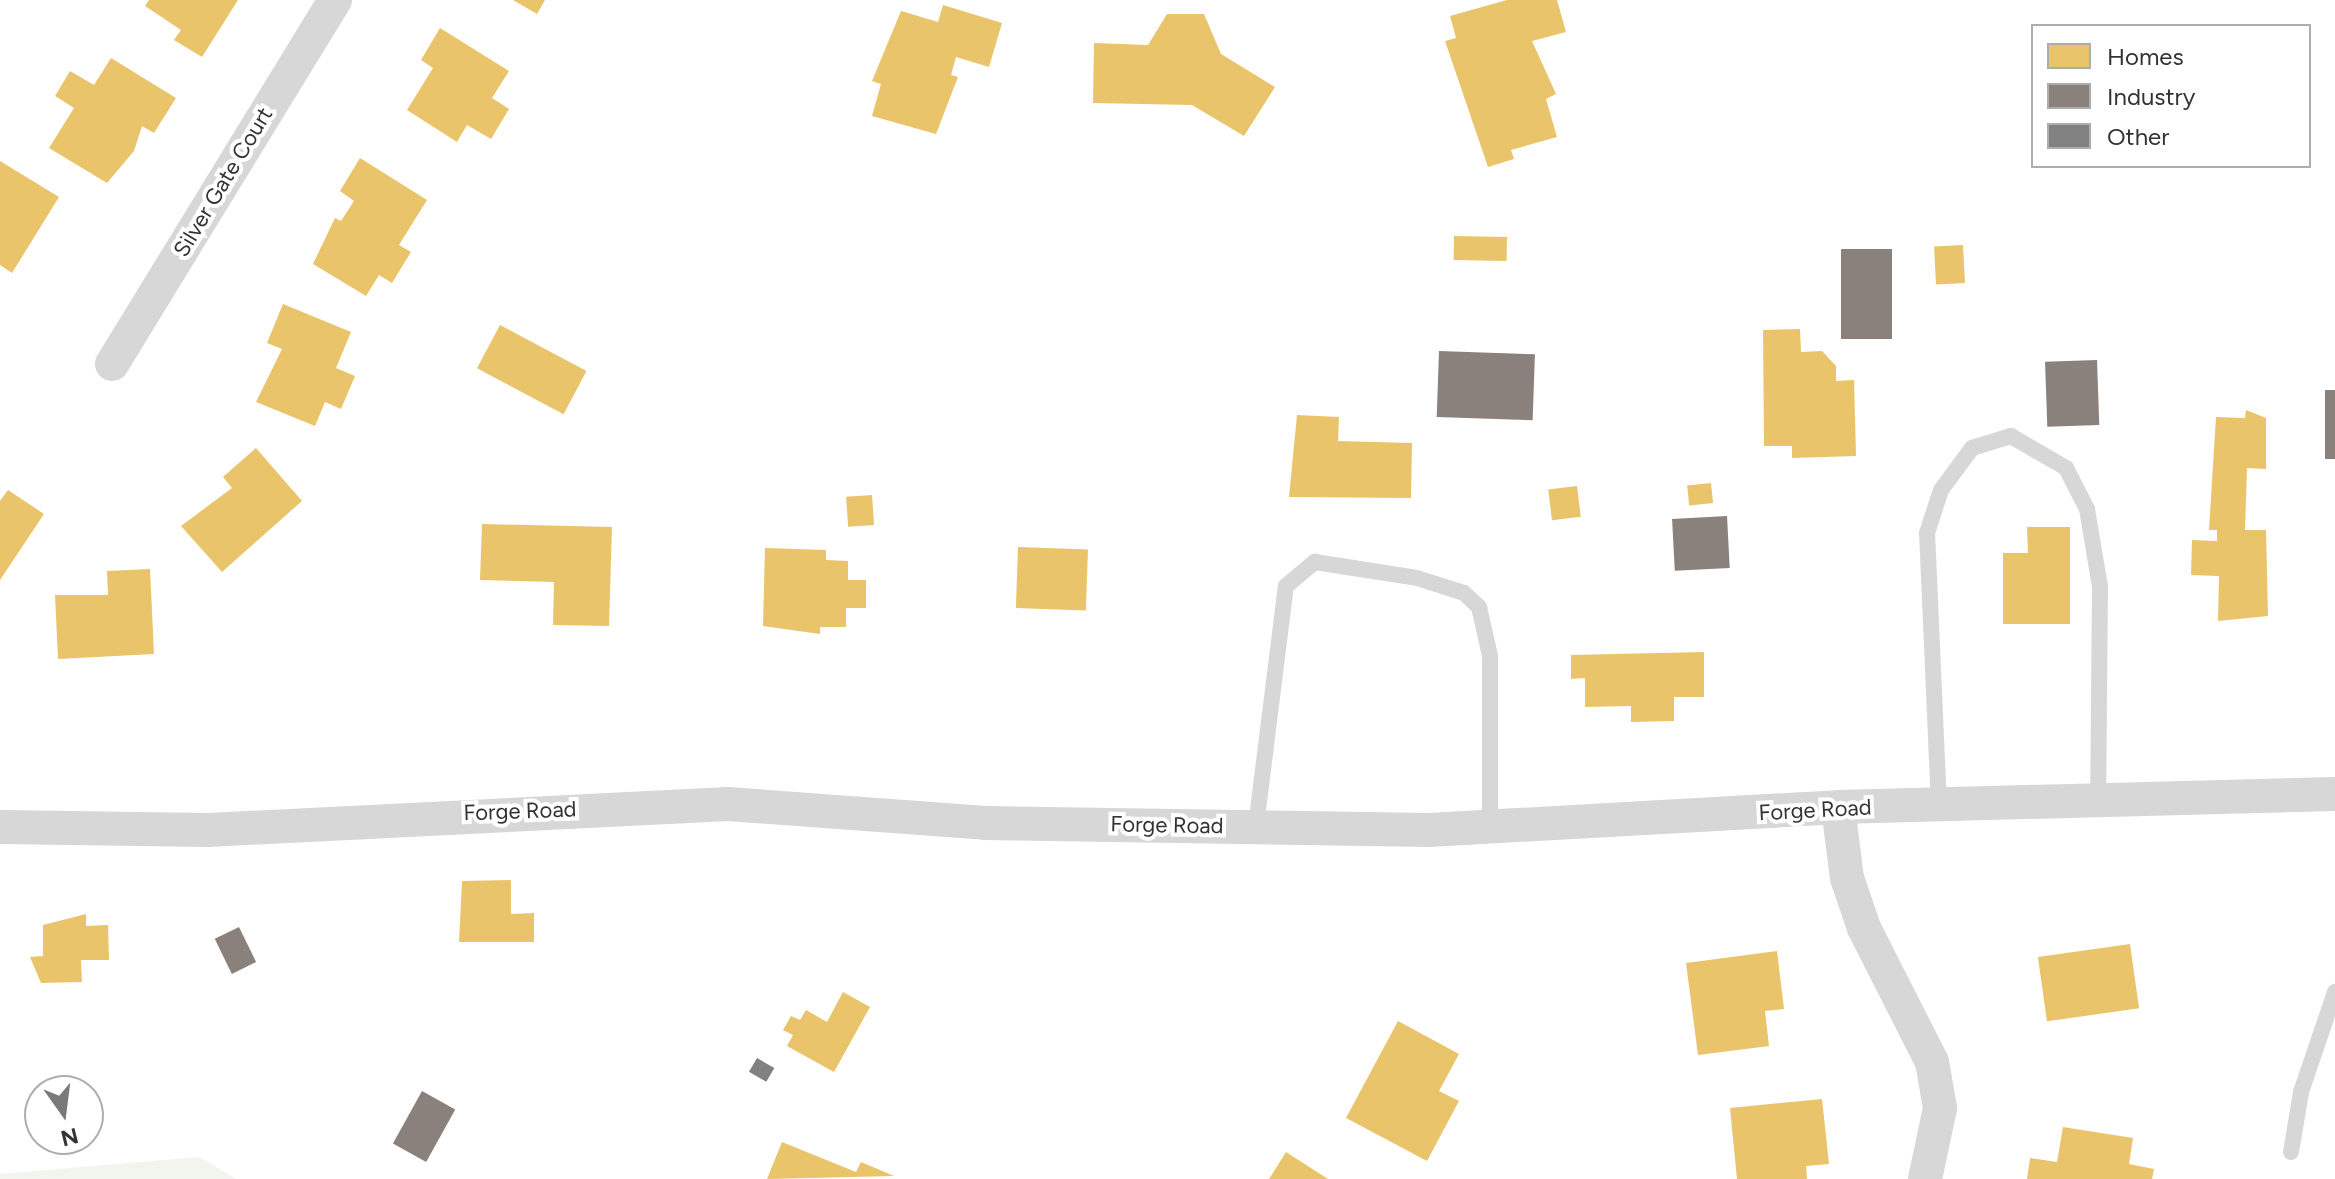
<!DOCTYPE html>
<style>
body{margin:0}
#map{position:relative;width:2335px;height:1179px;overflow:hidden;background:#fff;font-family:Figtree,sans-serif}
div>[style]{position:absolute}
.green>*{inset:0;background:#f1f5ed}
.homes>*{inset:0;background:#e9c46a;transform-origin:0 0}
.industry>*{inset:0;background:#8a817c;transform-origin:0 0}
.building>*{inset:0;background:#818181;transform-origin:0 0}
.service>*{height:16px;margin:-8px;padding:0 8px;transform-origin:8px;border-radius:8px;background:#d7d7d7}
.minor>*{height:34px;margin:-17px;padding:0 17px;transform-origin:17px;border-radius:17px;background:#d7d7d7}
span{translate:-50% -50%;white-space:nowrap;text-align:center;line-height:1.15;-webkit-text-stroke:8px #fff;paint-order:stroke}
.street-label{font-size:22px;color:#333}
.legend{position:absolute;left:2031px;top:24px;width:280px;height:144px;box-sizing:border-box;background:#fff;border:2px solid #adadad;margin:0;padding:10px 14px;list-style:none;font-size:24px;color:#333}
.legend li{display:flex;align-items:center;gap:16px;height:40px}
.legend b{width:40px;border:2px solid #adadad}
.north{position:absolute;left:24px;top:1075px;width:80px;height:80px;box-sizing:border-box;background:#fff;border:2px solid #adadad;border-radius:50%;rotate:166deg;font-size:22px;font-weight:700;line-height:32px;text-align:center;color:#333}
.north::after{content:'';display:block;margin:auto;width:28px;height:36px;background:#7a7a7a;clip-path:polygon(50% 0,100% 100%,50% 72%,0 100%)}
</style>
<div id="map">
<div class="green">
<div style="clip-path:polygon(199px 1157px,236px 1179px,0 1179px,0 1174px)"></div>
</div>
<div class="homes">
<div style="clip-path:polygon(149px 0,238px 0,202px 57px,174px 40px,181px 30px,145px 6px)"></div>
<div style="clip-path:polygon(513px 0,545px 0,537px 14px)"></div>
<div style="clip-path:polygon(1507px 0,1557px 0,1566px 32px,1532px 41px,1556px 94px,1546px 99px,1557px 137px,1511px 150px,1514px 159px,1488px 167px,1445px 41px,1456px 38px,1450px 16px)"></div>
<div style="clip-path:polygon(943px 5px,1002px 23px,989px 67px,956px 57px,951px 75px,958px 77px,936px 134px,872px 116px,881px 84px,872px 81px,901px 11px,938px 22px)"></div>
<div style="clip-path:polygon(1167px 14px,1204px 14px,1221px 54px,1275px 87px,1244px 136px,1192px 105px,1093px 103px,1094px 43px,1148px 45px)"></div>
<div style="clip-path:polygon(440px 28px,509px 71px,492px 98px,509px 109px,491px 139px,467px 125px,457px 142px,407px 110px,433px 68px,421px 60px)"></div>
<div style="clip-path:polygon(111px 58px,176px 98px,154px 133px,142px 126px,134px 151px,107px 183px,49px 148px,74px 108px,55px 96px,70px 71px,94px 85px)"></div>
<div style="clip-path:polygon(360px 158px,427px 200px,399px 245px,411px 252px,392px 283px,379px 275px,366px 296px,313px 264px,335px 218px,341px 221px,354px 201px,340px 191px)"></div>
<div style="clip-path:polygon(0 161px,59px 197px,12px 273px,0 265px)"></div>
<div style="left:1454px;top:236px;width:53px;height:24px;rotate:1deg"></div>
<div style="left:1963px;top:245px;width:38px;height:29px;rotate:87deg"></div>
<div style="clip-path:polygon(283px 304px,351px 332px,336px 368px,355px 376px,341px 409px,325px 402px,315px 426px,256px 402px,282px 349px,267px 343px)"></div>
<div style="left:500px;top:325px;width:98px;height:49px;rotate:28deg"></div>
<div style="clip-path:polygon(1800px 329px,1801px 352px,1822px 351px,1836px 366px,1836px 381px,1854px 380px,1856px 456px,1792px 458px,1792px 446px,1764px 446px,1763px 330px)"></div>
<div style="clip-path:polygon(2246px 410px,2266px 418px,2266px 469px,2247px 468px,2245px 530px,2266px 530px,2268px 616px,2218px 621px,2219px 576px,2191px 575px,2192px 540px,2217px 541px,2217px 530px,2209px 530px,2216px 417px,2245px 418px)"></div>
<div style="clip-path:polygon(1297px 415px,1339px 417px,1338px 441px,1412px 443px,1411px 498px,1289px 497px)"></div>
<div style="clip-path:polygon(256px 448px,302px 501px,222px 572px,181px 526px,232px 488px,223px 477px)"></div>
<div style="left:1711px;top:483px;width:20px;height:24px;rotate:84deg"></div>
<div style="left:1577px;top:486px;width:31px;height:29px;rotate:83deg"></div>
<div style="clip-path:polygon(8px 490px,44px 514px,0 580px,0 501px)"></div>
<div style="left:872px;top:495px;width:30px;height:26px;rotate:86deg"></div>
<div style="clip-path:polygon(482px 524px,612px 527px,609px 626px,553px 625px,554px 582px,480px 580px)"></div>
<div style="clip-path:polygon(2027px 527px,2070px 527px,2070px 624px,2003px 624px,2003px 553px,2028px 553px)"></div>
<div style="left:1018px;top:547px;width:70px;height:61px;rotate:2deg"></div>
<div style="clip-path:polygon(765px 548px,826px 550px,826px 560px,848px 561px,848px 580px,866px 580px,866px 608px,846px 608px,846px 627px,820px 627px,820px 634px,763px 626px)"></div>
<div style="clip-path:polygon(150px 569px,154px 654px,58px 659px,55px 595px,108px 595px,107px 571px)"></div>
<div style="clip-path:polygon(1704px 652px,1704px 697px,1674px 697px,1674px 721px,1631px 722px,1631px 706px,1585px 707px,1585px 678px,1571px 679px,1571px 655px)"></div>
<div style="clip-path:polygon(511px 880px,511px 914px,534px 913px,534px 942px,459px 942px,462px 881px)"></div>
<div style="clip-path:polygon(86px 914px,86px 926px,108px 925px,109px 960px,81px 960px,82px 982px,41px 983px,30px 957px,43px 956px,43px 925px)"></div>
<div style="left:2130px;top:944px;width:65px;height:93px;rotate:82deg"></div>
<div style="clip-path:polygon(1777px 951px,1784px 1009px,1765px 1011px,1769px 1046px,1698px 1055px,1686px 963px)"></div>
<div style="clip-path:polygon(843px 992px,870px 1007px,834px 1072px,787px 1046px,793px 1035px,783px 1030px,791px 1016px,800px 1020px,806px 1010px,827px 1022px)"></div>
<div style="clip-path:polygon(1398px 1021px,1459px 1054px,1439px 1091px,1459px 1101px,1427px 1161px,1346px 1118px)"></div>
<div style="clip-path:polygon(1822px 1099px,1829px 1164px,1806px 1166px,1807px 1179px,1737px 1179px,1730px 1108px)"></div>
<div style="clip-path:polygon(2063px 1127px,2133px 1138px,2129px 1164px,2154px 1169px,2152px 1179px,2027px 1179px,2030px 1158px,2057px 1162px)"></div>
<div style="clip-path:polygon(782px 1142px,856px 1172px,861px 1162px,894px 1176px,767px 1179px)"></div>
<div style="clip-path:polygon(1286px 1152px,1328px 1179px,1269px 1179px)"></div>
</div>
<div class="industry">
<div style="left:1841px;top:249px;width:51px;height:90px"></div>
<div style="left:1439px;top:351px;width:96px;height:66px;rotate:2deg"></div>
<div style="left:2097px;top:360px;width:65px;height:52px;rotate:88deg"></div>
<div style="left:2325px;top:390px;width:10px;height:69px"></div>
<div style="left:1727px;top:516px;width:52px;height:55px;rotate:87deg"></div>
<div style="left:239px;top:927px;width:39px;height:27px;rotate:64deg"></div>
<div style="left:422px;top:1091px;width:38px;height:60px;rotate:29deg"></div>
</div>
<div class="building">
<div style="left:757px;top:1058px;width:20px;height:16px;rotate:30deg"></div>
</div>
<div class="service">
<div style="left:1939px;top:806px;width:273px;rotate:-92.5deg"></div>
<div style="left:1927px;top:533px;width:45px;rotate:-72deg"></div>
<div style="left:1941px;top:490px;width:52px;rotate:-53.6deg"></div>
<div style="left:1972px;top:448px;width:41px;rotate:-17.1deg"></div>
<div style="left:2011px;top:436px;width:64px;rotate:30.2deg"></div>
<div style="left:2066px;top:468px;width:46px;rotate:62.9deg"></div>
<div style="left:2087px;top:509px;width:79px;rotate:80.5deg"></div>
<div style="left:2100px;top:587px;width:211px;rotate:90.5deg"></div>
<div style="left:1256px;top:826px;width:242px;rotate:-82.9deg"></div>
<div style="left:1286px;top:586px;width:38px;rotate:-40deg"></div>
<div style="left:1315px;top:562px;width:103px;rotate:8.9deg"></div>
<div style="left:1417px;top:578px;width:49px;rotate:17.7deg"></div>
<div style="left:1464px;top:593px;width:21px;rotate:43deg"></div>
<div style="left:1479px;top:607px;width:50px;rotate:77.3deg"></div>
<div style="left:1490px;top:656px;width:171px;rotate:90deg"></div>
<div style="left:2291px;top:1152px;width:61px;rotate:-80.5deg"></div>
<div style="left:2301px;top:1092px;width:106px;rotate:-71.2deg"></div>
</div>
<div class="minor">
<div style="left:112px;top:364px;width:427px;rotate:-58.5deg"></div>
<div style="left:1838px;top:807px;width:72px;rotate:82.8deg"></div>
<div style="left:1847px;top:878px;width:53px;rotate:71.2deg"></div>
<div style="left:1864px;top:928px;width:150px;rotate:63.1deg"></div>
<div style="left:1932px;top:1062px;width:47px;rotate:80.1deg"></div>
<div style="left:1940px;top:1108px;width:73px;rotate:101.9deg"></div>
<div style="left:0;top:827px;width:208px;rotate:0.8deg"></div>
<div style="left:208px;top:830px;width:521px;rotate:-2.86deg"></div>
<div style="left:728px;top:804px;width:258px;rotate:4.2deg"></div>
<div style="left:985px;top:823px;width:444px;rotate:0.9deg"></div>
<div style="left:1429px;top:830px;width:410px;rotate:-3.2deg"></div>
<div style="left:1838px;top:807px;width:497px;rotate:-1.5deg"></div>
</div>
<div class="street-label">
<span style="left:223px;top:182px;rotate:-59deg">Silver Gate Court</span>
<span style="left:1815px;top:810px;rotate:-3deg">Forge Road</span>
<span style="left:520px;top:811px;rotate:-2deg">Forge Road</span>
<span style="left:1167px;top:825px;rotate:1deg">Forge Road</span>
</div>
<ul class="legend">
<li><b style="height:22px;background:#e9c46a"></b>Homes</li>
<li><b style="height:22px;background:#8a817c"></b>Industry</li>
<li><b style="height:22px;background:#818181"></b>Other</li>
</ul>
<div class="north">N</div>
</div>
